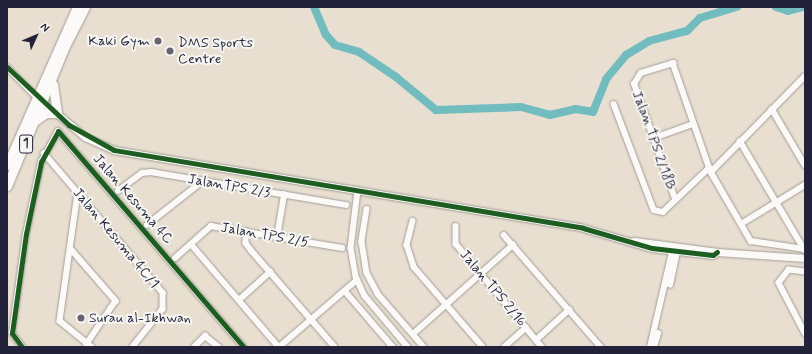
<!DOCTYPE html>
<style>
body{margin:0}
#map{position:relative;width:812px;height:354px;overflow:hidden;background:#e8dfd0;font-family:Mynerve,sans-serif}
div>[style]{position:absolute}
.river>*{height:8px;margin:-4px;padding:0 4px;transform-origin:4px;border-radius:4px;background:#70bcbf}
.roads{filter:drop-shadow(0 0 1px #a29d97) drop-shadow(0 0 1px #a29d97)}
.minor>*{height:5.5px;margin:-2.75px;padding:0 2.75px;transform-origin:2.75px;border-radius:2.75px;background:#fcfaf8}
.tertiary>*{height:7px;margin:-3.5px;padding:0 3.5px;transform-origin:3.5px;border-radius:3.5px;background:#fcfaf8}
.primary>*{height:9px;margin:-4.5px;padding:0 4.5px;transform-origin:4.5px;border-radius:4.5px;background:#fcfaf8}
.cycleway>*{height:5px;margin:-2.5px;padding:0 2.5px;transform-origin:2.5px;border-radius:2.5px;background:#1b5e20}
.dots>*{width:11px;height:11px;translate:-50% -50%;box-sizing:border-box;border:2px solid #f6f6f2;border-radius:50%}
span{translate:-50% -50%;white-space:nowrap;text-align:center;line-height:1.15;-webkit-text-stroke:4px #f6f6f2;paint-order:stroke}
.shield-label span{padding:1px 3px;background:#f6f6f2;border:1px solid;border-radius:3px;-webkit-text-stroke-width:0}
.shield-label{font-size:13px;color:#22223b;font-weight:700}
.poi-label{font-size:14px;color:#22223b}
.right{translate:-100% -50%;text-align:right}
.left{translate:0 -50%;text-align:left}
.street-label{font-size:14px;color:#22223b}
.frame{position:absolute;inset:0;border:8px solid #22223b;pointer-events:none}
.north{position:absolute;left:16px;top:16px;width:40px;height:40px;-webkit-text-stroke:3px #f6f6f2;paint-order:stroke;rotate:46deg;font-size:11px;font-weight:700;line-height:16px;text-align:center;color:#22223b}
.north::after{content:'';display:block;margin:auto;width:14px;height:18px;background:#22223b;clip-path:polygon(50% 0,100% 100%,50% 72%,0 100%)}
</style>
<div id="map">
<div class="river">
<div style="left:314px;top:7px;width:30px;rotate:67deg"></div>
<div style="left:326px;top:35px;width:13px;rotate:48deg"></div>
<div style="left:335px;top:45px;width:25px;rotate:16deg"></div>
<div style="left:359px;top:52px;width:45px;rotate:34deg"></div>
<div style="left:396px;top:77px;width:52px;rotate:39.5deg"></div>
<div style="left:436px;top:110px;width:85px;rotate:-2deg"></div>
<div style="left:521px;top:107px;width:30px;rotate:15deg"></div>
<div style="left:550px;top:115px;width:26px;rotate:-13deg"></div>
<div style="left:575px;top:109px;width:18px;rotate:9deg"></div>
<div style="left:593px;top:112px;width:35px;rotate:-68deg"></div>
<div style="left:606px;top:79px;width:31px;rotate:-50deg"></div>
<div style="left:626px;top:55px;width:27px;rotate:-31deg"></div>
<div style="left:649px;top:41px;width:39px;rotate:-15deg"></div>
<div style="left:687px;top:31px;width:18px;rotate:-45deg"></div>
<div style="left:700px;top:18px;width:39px;rotate:-17deg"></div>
<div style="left:776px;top:7px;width:13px;rotate:18deg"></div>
<div style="left:788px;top:11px;width:16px;rotate:-15deg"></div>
</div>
<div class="roads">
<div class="minor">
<div style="left:7px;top:67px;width:45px;rotate:45deg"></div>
<div style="left:614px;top:104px;width:113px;rotate:69.3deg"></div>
<div style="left:654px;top:210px;width:9px;rotate:13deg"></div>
<div style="left:663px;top:212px;width:64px;rotate:-43.7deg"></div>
<div style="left:772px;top:109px;width:65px;rotate:59.5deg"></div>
<div style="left:654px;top:138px;width:41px;rotate:-19.7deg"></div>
<div style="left:740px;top:141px;width:126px;rotate:59.3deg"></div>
<div style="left:44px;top:153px;width:184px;rotate:49.6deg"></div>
<div style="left:163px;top:293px;width:16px;rotate:90deg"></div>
<div style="left:163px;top:309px;width:48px;rotate:128.3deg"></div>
<div style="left:711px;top:172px;width:134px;rotate:-45.6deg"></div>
<div style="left:118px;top:191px;width:30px;rotate:-37deg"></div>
<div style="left:142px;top:173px;width:9px;rotate:-6deg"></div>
<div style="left:151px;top:172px;width:198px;rotate:9.6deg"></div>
<div style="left:358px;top:191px;width:57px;rotate:97deg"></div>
<div style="left:351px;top:248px;width:29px;rotate:80deg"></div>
<div style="left:356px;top:277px;width:21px;rotate:65deg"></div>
<div style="left:365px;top:296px;width:67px;rotate:49.9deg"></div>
<div style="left:78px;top:193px;width:129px;rotate:98deg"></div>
<div style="left:60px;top:321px;width:41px;rotate:39.1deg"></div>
<div style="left:675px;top:199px;width:122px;rotate:-109.6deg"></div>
<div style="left:634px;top:84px;width:13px;rotate:-58deg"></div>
<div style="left:641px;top:73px;width:34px;rotate:-17deg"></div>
<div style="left:673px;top:63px;width:115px;rotate:70.8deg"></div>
<div style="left:711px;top:172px;width:80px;rotate:59.9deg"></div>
<div style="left:751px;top:241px;width:55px;rotate:8.4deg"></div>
<div style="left:367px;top:209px;width:33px;rotate:99deg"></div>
<div style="left:362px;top:242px;width:31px;rotate:81deg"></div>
<div style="left:367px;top:273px;width:24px;rotate:62deg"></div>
<div style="left:378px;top:294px;width:70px;rotate:49deg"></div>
<div style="left:413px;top:221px;width:25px;rotate:104deg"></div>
<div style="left:407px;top:245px;width:23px;rotate:72deg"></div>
<div style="left:414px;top:267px;width:106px;rotate:49.2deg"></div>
<div style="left:741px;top:224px;width:75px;rotate:-31.4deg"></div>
<div style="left:147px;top:225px;width:71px;rotate:-38.2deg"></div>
<div style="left:456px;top:226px;width:18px;rotate:90deg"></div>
<div style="left:456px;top:244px;width:134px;rotate:50.1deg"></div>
<div style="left:246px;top:231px;width:12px;rotate:90deg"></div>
<div style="left:246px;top:243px;width:9px;rotate:54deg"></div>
<div style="left:251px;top:250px;width:128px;rotate:49.1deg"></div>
<div style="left:504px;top:235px;width:148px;rotate:49.1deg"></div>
<div style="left:277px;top:237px;width:43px;rotate:-80.5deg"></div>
<div style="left:191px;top:244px;width:135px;rotate:49.5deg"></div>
<div style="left:71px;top:249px;width:69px;rotate:49.1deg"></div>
<div style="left:116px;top:301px;width:52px;rotate:124deg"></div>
<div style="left:175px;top:258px;width:48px;rotate:-41.6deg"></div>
<div style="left:211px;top:226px;width:133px;rotate:9.5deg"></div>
<div style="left:805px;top:272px;width:16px;rotate:-173deg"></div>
<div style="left:789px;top:270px;width:16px;rotate:128deg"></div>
<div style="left:779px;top:283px;width:56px;rotate:62.5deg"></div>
<div style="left:670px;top:285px;width:38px;rotate:-78deg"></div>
<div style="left:345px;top:291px;width:74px;rotate:49.4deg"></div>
<div style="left:239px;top:300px;width:42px;rotate:-42.1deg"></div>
<div style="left:413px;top:334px;width:134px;rotate:-41.7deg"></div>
<div style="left:536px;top:340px;width:45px;rotate:-42.3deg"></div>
<div style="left:22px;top:347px;width:17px;rotate:-126deg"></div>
<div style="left:12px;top:333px;width:100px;rotate:-82deg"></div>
<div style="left:26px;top:234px;width:74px;rotate:-78.2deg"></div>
<div style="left:41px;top:162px;width:35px;rotate:-61deg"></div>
<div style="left:58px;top:131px;width:285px;rotate:49.3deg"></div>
<div style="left:194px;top:347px;width:16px;rotate:-45deg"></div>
<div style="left:205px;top:336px;width:18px;rotate:38deg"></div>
<div style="left:279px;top:347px;width:103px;rotate:-40.7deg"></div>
<div style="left:504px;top:347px;width:29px;rotate:-41deg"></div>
<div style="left:650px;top:347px;width:102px;rotate:-76.9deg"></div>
<div style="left:654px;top:347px;width:14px;rotate:-73deg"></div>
</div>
<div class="tertiary">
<div style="left:43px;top:102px;width:55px;rotate:39.8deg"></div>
<div style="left:85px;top:137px;width:32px;rotate:24deg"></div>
<div style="left:114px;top:150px;width:475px;rotate:9.4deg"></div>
<div style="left:583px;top:228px;width:72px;rotate:16.2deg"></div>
<div style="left:652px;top:248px;width:61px;rotate:6.5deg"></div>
<div style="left:713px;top:255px;width:5px;rotate:-37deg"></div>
<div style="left:634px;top:241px;width:84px;rotate:7.5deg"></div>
<div style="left:717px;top:252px;width:88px;rotate:3.9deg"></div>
</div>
<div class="primary">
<div style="left:36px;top:120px;width:12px;rotate:-35deg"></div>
<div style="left:46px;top:113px;width:11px"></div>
<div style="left:57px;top:113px;width:29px;rotate:-98deg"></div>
<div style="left:7px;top:165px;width:173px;rotate:-66.1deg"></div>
<div style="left:7px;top:186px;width:152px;rotate:-67.5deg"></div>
<div style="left:65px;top:46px;width:44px;rotate:-62.9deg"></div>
</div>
</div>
<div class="cycleway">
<div style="left:7px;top:67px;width:85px;rotate:43.1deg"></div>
<div style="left:69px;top:125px;width:51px;rotate:29.1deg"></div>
<div style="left:114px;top:150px;width:475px;rotate:9.4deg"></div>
<div style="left:583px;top:228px;width:72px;rotate:16.2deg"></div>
<div style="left:652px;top:248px;width:61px;rotate:6.5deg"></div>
<div style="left:713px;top:255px;width:5px;rotate:-37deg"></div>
<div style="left:22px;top:347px;width:17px;rotate:-126deg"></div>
<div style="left:12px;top:333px;width:100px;rotate:-82deg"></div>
<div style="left:26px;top:234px;width:74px;rotate:-78.2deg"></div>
<div style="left:41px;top:162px;width:35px;rotate:-61deg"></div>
<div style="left:58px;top:131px;width:285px;rotate:49.3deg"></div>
</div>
<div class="dots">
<div style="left:158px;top:41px;background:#67646f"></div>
<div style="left:170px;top:51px;background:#67646f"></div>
<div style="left:81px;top:318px;background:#67646f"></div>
</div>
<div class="shield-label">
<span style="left:26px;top:144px">1</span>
</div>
<div class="poi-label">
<span class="right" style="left:150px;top:41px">Kaki Gym</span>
<span class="left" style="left:178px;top:51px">DMS Sports<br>Centre</span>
<span class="left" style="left:89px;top:318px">Surau al-Ikhwan</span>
</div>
<div class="street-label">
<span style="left:654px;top:140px;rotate:70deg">Jalan TPS 2/18B</span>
<span style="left:229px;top:186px;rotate:10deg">JalanTPS 2/3</span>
<span style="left:133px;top:199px;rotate:49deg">Jalan Kesuma 4C</span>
<span style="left:265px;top:235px;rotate:10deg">Jalan TPS 2/5</span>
<span style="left:116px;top:238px;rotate:50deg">Jalan Kesuma 4C/1</span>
<span style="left:493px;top:288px;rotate:50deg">Jalan TPS 2/16</span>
</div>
<div class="frame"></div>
<div class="north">N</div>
</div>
